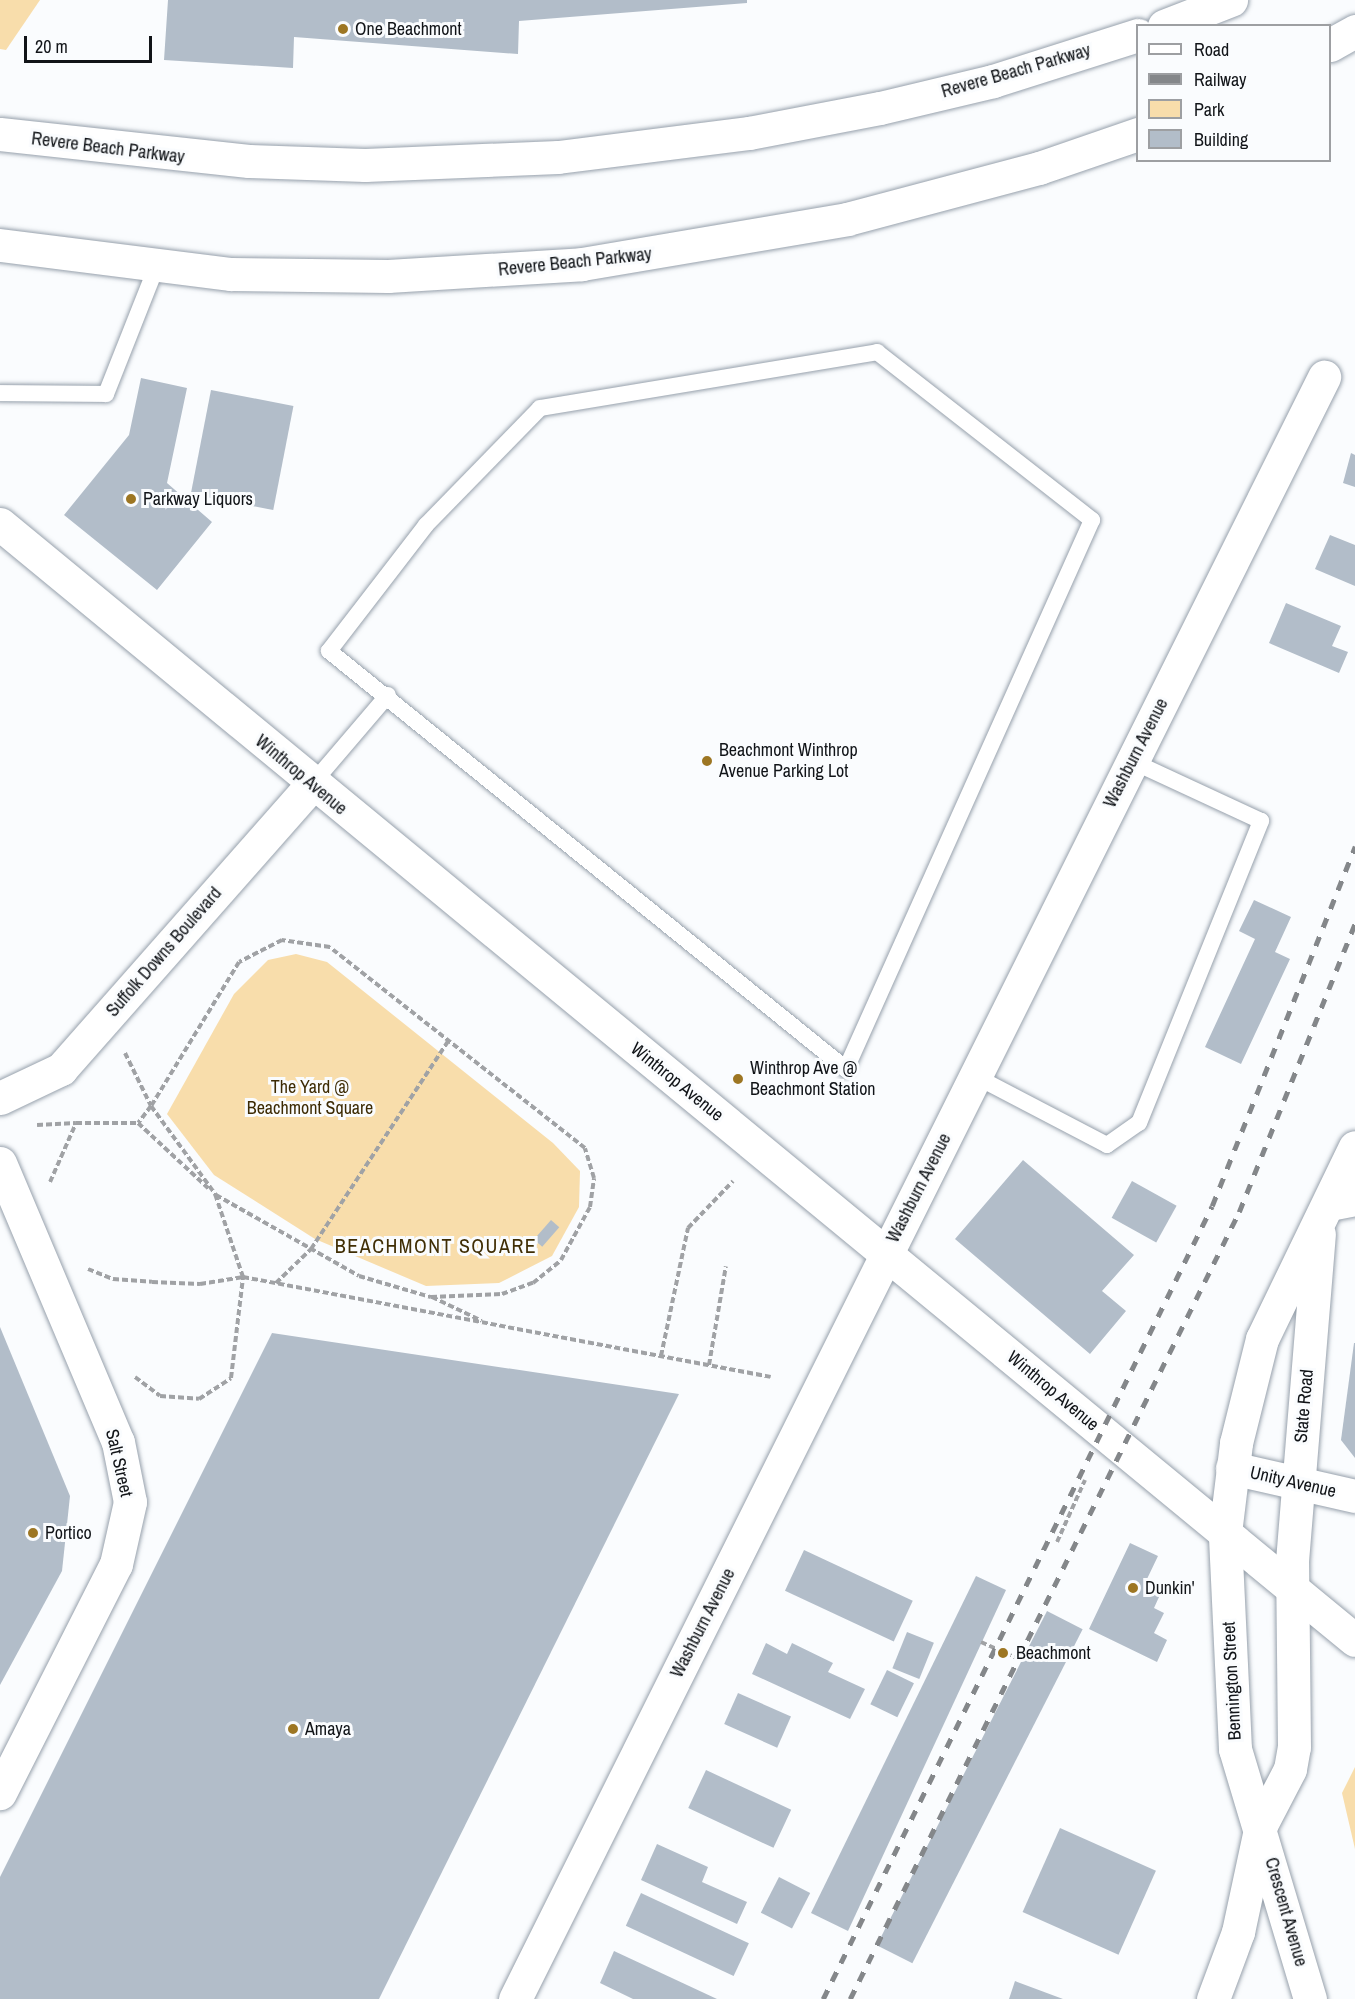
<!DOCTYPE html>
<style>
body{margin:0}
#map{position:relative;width:1355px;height:1999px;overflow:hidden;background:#fafcfe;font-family:"Archivo Narrow",sans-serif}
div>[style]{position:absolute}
.green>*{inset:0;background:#f8ddab}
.building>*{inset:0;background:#b2bdc9;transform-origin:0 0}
.path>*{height:4px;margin-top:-2px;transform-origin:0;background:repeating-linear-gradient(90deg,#a0a2a5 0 6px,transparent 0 9px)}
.roads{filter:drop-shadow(0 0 2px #97a1ac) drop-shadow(0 0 2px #97a1ac)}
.lane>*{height:16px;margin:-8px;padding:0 8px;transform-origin:8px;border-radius:8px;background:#fff}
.street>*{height:33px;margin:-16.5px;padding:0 16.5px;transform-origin:16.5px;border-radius:16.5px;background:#fff}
.secondary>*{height:33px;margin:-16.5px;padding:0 16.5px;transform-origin:16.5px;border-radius:16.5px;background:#fff}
.rail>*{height:4.5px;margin-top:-2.25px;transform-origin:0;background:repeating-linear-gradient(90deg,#84878a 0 10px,transparent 0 20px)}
.dots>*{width:16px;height:16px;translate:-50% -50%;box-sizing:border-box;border:3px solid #fafcfe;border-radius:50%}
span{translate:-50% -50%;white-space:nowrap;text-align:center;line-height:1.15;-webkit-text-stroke:6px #fafcfe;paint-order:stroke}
.poi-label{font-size:18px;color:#111418}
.left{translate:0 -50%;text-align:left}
.street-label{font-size:18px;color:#111418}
.park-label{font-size:18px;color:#3d2b04}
.neighbourhood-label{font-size:20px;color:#402e05;letter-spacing:1.5px}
.legend{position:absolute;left:1136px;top:24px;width:195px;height:138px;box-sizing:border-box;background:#fafcfe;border:2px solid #9d9fa2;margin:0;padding:8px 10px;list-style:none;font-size:18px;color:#111418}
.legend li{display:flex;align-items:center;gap:12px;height:30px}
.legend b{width:30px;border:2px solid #9d9fa2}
.scale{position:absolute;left:24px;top:36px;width:128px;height:27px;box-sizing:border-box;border:3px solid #111418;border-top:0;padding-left:8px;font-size:18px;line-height:21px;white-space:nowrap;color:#111418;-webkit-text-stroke:4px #fafcfe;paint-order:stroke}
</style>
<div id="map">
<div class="green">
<div style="clip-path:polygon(0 0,40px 0,6px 50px,0 49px)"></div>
<div style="clip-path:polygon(296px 954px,327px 962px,553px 1143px,580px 1171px,579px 1207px,552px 1256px,499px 1283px,426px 1286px,315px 1239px,214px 1175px,167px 1114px,234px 994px,268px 960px)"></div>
<div style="clip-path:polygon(1355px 1767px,1355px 1849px,1342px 1793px)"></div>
</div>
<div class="building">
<div style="clip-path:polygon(168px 0,747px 0,747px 3px,519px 21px,518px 54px,294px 37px,293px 68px,164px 60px)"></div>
<div style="clip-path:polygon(141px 378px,187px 388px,167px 483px,212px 522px,157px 590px,64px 515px,129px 435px)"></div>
<div style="left:211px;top:390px;width:84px;height:106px;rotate:11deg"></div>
<div style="clip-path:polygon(1351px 453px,1355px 455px,1355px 487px,1343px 483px)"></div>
<div style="clip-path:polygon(1330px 535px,1355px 545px,1355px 586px,1315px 569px)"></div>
<div style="clip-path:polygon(1286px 603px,1341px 626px,1332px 646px,1348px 652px,1339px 673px,1269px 643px)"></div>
<div style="clip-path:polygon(1254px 900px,1291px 917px,1275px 952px,1290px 959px,1241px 1064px,1205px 1047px,1255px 939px,1239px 931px)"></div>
<div style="clip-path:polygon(1023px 1160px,1134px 1255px,1102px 1291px,1126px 1311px,1090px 1354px,955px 1239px)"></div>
<div style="left:1132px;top:1181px;width:51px;height:42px;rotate:29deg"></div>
<div style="left:551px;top:1220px;width:11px;height:26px;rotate:41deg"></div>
<div style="clip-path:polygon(0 1327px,70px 1496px,62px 1571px,0 1685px)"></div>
<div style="clip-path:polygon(272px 1333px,679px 1394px,379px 1999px,0 1999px,0 1877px)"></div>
<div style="clip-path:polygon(1354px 1343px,1355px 1343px,1355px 1458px,1341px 1440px)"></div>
<div style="clip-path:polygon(1130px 1543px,1158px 1556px,1147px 1579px,1164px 1586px,1154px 1608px,1164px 1613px,1154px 1633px,1167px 1640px,1157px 1662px,1089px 1629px)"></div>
<div style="left:804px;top:1550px;width:120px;height:45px;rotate:25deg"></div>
<div style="clip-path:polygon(976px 1576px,1006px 1590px,848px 1931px,811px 1913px)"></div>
<div style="left:1047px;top:1611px;width:40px;height:375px;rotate:27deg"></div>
<div style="left:907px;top:1632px;width:29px;height:39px;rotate:22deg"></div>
<div style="clip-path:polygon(766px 1643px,787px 1654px,792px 1643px,833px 1663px,828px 1672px,865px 1689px,850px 1719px,752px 1674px)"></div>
<div style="left:887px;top:1670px;width:30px;height:38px;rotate:26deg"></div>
<div style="left:738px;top:1693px;width:58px;height:34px;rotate:24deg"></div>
<div style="left:706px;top:1770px;width:94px;height:42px;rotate:25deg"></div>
<div style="left:1060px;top:1828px;width:105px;height:92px;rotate:24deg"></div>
<div style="clip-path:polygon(657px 1844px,708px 1867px,702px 1882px,747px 1902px,737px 1924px,641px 1880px)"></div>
<div style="left:779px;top:1877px;width:35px;height:40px;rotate:27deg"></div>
<div style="left:641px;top:1893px;width:119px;height:36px;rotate:25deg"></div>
<div style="clip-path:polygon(614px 1951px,717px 1999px,633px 1999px,600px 1983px)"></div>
<div style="clip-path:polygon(1015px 1981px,1063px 1999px,1009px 1999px)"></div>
</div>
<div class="path">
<div style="left:125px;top:1053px;width:59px;rotate:63.9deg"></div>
<div style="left:151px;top:1106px;width:110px;rotate:53.9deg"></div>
<div style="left:216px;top:1195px;width:164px;rotate:29.5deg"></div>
<div style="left:359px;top:1276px;width:75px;rotate:16.3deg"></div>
<div style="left:431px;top:1297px;width:71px;rotate:-2.4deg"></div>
<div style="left:502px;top:1294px;width:33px;rotate:-20deg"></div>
<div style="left:533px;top:1283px;width:36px;rotate:-39deg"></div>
<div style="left:561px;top:1260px;width:60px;rotate:-61.3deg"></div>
<div style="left:590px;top:1207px;width:29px;rotate:-82deg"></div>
<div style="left:594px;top:1178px;width:31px;rotate:-107deg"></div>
<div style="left:585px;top:1148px;width:325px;rotate:-141.8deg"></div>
<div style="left:330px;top:947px;width:49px;rotate:-171.7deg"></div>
<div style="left:282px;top:940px;width:48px;rotate:152.9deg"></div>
<div style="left:239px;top:962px;width:169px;rotate:121.4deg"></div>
<div style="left:151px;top:1106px;width:21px;rotate:127deg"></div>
<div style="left:37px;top:1125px;width:39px;rotate:-3deg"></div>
<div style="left:50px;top:1182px;width:64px;rotate:-66.2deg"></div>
<div style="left:76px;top:1123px;width:62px"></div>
<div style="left:138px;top:1123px;width:97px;rotate:42.9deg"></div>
<div style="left:88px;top:1269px;width:27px;rotate:22deg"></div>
<div style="left:113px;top:1279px;width:39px;rotate:4deg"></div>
<div style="left:152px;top:1282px;width:48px;rotate:2.4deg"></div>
<div style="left:200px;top:1284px;width:44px;rotate:-9.2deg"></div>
<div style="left:243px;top:1277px;width:537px;rotate:10.72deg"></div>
<div style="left:276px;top:1283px;width:49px;rotate:-44.2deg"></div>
<div style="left:311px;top:1249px;width:250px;rotate:-56.6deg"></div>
<div style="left:432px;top:1297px;width:55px;rotate:25.6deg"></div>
<div style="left:661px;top:1356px;width:131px;rotate:-78.1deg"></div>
<div style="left:688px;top:1228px;width:65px;rotate:-46.2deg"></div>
<div style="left:709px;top:1365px;width:100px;rotate:-80.3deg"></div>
<div style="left:135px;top:1377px;width:31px;rotate:37deg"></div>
<div style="left:160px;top:1396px;width:39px;rotate:4deg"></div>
<div style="left:199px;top:1399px;width:38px;rotate:-33deg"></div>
<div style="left:231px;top:1378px;width:102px;rotate:-83.2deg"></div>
<div style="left:243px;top:1277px;width:88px;rotate:-108.6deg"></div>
<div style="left:1057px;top:1542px;width:68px;rotate:-65.7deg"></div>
<div style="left:981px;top:1642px;width:44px;rotate:24.2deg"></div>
</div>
<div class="roads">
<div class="lane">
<div style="left:877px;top:352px;width:273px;rotate:38deg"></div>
<div style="left:1092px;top:520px;width:602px;rotate:114.14deg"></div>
<div style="left:846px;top:1069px;width:665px;rotate:-141.04deg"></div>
<div style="left:329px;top:651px;width:159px;rotate:-52.4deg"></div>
<div style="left:426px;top:525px;width:163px;rotate:-45.7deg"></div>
<div style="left:540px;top:408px;width:342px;rotate:-9.4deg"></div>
<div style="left:0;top:393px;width:106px;rotate:0.5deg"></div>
<div style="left:106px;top:394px;width:136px;rotate:-68.4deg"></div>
<div style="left:312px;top:784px;width:117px;rotate:-49.5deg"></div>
<div style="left:975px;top:1076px;width:149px;rotate:27.6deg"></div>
<div style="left:1107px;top:1145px;width:39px;rotate:-35deg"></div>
<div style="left:1139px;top:1123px;width:326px;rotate:-68deg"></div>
<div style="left:1261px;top:821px;width:142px;rotate:-155.1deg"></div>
</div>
<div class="street">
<div style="left:0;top:1098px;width:68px;rotate:-25.4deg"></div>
<div style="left:61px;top:1069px;width:380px;rotate:-48.6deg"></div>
<div style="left:0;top:1163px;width:303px;rotate:67.1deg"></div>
<div style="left:118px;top:1442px;width:61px;rotate:78.7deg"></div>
<div style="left:130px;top:1502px;width:64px;rotate:102.7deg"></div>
<div style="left:116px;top:1564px;width:257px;rotate:116.9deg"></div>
<div style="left:1330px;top:1204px;width:25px;rotate:-11deg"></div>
<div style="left:1232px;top:1468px;width:126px;rotate:12.8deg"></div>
<div style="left:515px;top:1999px;width:1813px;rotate:-63.49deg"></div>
</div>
<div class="secondary">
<div style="left:1164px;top:26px;width:72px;rotate:-21.2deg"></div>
<div style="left:1330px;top:45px;width:29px;rotate:-29deg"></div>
<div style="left:0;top:134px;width:250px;rotate:6.2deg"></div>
<div style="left:249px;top:161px;width:116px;rotate:2deg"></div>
<div style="left:365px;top:165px;width:193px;rotate:-2.4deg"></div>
<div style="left:558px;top:157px;width:193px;rotate:-7.2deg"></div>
<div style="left:749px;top:133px;width:133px;rotate:-10.8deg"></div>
<div style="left:880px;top:108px;width:116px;rotate:-13.4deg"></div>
<div style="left:993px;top:81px;width:152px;rotate:-17.6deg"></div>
<div style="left:0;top:245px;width:233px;rotate:7.2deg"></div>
<div style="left:231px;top:274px;width:157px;rotate:0.7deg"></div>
<div style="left:388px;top:276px;width:194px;rotate:-3.5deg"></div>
<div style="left:582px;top:264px;width:269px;rotate:-9.6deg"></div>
<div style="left:847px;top:219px;width:199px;rotate:-14.9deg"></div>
<div style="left:1039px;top:168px;width:105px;rotate:-19deg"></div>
<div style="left:0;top:524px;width:1755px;rotate:39.48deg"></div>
<div style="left:1213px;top:1999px;width:72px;rotate:-69.5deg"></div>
<div style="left:1238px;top:1932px;width:109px;rotate:-77.9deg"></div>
<div style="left:1261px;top:1825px;width:63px;rotate:-62.6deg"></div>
<div style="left:1290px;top:1769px;width:22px;rotate:-80deg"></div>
<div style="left:1294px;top:1747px;width:186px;rotate:-90.6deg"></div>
<div style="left:1292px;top:1561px;width:328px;rotate:-85.3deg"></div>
<div style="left:1310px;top:1999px;width:261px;rotate:-106.7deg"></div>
<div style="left:1235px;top:1749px;width:216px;rotate:-92.7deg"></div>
<div style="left:1225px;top:1533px;width:91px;rotate:-83deg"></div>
<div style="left:1236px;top:1443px;width:107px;rotate:-76deg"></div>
<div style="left:1262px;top:1339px;width:213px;rotate:-64.2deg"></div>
</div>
</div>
<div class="rail">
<div style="left:823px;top:1999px;width:883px;rotate:-63.87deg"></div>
<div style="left:1212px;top:1206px;width:387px;rotate:-68.3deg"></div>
<div style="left:850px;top:1999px;width:878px;rotate:-63.7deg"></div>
<div style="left:1239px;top:1212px;width:311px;rotate:-68.1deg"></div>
</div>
<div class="dots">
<div style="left:343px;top:29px;background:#9d7623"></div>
<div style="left:131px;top:499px;background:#9d7623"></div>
<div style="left:707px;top:761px;background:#9d7623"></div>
<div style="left:738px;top:1079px;background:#9d7623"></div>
<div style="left:33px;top:1533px;background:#9d7623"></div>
<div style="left:1133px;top:1588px;background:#9d7623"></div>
<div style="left:1003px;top:1653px;background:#9d7623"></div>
<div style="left:293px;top:1729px;background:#9d7623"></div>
</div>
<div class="poi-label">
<span class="left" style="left:355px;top:29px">One Beachmont</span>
<span class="left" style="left:143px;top:499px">Parkway Liquors</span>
<span class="left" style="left:719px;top:761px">Beachmont Winthrop<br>Avenue Parking Lot</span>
<span class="left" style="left:750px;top:1079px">Winthrop Ave @<br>Beachmont Station</span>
<span class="left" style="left:45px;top:1533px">Portico</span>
<span class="left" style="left:1145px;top:1588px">Dunkin'</span>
<span class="left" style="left:1016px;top:1653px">Beachmont</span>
<span class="left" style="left:305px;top:1729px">Amaya</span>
</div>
<div class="street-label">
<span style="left:1016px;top:71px;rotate:-16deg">Revere Beach Parkway</span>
<span style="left:108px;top:148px;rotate:7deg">Revere Beach Parkway</span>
<span style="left:575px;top:262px;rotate:-6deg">Revere Beach Parkway</span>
<span style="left:1136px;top:753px;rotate:-63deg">Washburn Avenue</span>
<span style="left:301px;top:775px;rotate:40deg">Winthrop Avenue</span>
<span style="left:164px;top:952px;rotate:-49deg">Suffolk Downs Boulevard</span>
<span style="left:677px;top:1082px;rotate:39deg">Winthrop Avenue</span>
<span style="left:919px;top:1188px;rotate:-63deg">Washburn Avenue</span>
<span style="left:1053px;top:1391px;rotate:40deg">Winthrop Avenue</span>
<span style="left:1304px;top:1406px;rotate:-85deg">State Road</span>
<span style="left:119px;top:1463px;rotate:77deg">Salt Street</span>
<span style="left:1293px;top:1482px;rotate:13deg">Unity Avenue</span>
<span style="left:703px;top:1623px;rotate:-63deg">Washburn Avenue</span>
<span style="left:1232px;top:1681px;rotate:-93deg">Bennington Street</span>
<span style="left:1286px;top:1912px;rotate:74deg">Crescent Avenue</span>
</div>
<div class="park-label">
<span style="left:310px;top:1098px">The Yard @<br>Beachmont Square</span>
</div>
<div class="neighbourhood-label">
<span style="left:436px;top:1245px">BEACHMONT SQUARE</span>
</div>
<ul class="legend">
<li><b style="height:8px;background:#fff"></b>Road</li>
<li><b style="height:8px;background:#84878a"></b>Railway</li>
<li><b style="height:16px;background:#f8ddab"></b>Park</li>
<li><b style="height:16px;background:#b2bdc9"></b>Building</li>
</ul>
<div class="scale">20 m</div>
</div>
